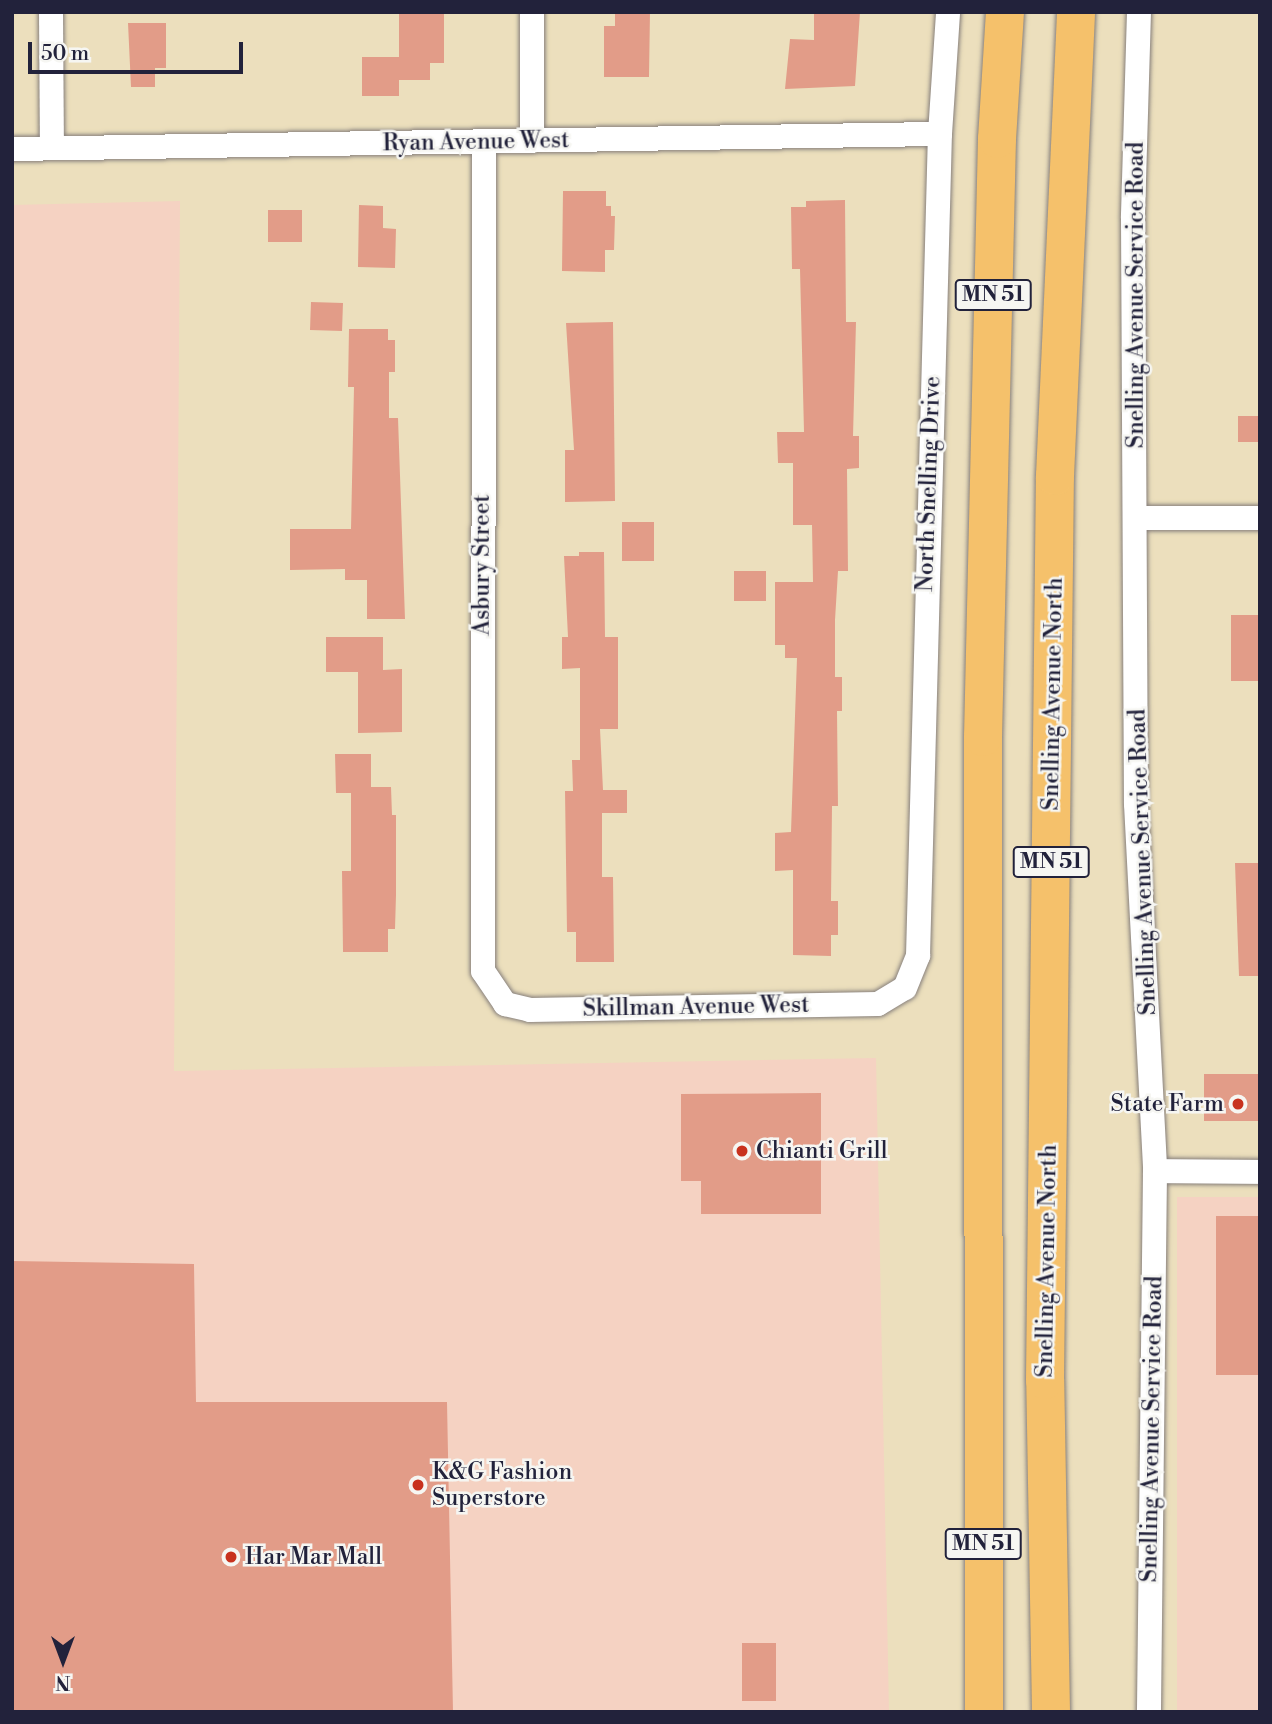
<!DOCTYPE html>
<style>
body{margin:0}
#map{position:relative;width:1272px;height:1724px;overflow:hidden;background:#ecdfbd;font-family:"Libre Bodoni",serif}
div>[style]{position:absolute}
.built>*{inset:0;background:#f5d2c2;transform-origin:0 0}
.building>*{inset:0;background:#e29c88;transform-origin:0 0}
.roads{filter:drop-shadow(0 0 2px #87807c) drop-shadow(0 0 2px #87807c)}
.street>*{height:24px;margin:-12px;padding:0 12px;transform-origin:12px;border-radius:12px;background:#fff}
.primary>*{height:38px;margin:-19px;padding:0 19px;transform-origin:19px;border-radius:19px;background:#f5c16b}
.dots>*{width:19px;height:19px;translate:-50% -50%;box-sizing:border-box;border:4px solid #f6f6f2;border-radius:50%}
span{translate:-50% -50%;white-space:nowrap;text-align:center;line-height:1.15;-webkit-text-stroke:5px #f6f6f2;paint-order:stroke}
.shield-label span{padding:2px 5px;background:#f6f6f2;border:2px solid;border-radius:5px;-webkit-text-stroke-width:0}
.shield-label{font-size:21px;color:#22223b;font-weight:700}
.street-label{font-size:23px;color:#22223b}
.poi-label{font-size:23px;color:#22223b}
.right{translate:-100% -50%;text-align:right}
.left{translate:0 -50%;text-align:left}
.frame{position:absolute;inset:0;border:14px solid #22223b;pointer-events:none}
.north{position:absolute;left:28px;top:1626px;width:70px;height:70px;-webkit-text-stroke:5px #f6f6f2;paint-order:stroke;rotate:180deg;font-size:19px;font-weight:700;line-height:28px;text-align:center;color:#22223b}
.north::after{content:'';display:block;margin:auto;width:24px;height:32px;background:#22223b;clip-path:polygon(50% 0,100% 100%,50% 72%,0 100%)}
.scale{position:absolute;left:28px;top:42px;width:215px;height:32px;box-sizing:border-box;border:4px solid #22223b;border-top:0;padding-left:9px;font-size:21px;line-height:24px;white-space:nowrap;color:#22223b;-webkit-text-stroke:5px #f6f6f2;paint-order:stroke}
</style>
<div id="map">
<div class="built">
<div style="clip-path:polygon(180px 201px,174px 1071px,876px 1058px,889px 1712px,12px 1712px,12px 205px)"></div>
<div style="left:1177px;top:1197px;width:83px;height:515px"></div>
</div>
<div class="building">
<div style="clip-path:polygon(399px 12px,444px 12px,444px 63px,430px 63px,430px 80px,399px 80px,399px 96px,362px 96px,362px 57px,399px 57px)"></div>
<div style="clip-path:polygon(615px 12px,650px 12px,649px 77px,604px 77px,604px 26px,615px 26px)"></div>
<div style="clip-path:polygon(814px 12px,860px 12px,855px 86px,785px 89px,790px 39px,814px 40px)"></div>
<div style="clip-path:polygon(128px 23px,166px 23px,166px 68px,155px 68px,155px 87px,131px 87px)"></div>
<div style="clip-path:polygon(563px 191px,606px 191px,606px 206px,611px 206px,611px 216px,615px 216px,614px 250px,605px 250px,605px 272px,562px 271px)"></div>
<div style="clip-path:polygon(845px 200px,846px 322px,856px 322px,853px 436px,859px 436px,859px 468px,847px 469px,848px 571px,838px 571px,835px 620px,835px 677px,842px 677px,842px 711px,837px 711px,838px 806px,832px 806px,831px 901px,838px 901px,838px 935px,831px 935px,831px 956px,793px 955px,793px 870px,775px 871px,775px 833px,791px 832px,797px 658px,785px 658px,785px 645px,775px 645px,775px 582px,813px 582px,812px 525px,793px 525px,793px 463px,778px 463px,777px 432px,804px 432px,800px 269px,792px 269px,791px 207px,806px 207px,806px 201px)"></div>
<div style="clip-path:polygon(359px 205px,383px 206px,383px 228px,396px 229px,395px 268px,358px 267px)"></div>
<div style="left:268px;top:210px;width:34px;height:32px"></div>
<div style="left:311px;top:302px;width:32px;height:28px;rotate:2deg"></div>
<div style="clip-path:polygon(613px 322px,615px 501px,565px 502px,565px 450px,574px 450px,566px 323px)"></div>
<div style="clip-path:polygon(349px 329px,388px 329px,388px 340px,395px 340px,395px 372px,389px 372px,389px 418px,398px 418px,405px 619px,367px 619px,367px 580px,345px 580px,345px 569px,290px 570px,290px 529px,351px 529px,354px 387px,348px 387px)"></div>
<div style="left:1238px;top:416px;width:22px;height:26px"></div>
<div style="left:622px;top:522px;width:32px;height:39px"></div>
<div style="clip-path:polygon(579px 552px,604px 552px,605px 637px,618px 637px,618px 729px,600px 729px,603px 790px,627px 790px,627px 813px,602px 813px,602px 877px,613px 877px,614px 962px,576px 962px,576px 932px,567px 932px,565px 791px,573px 791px,572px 760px,580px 760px,580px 668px,562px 669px,562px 637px,568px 637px,564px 556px,579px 556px)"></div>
<div style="left:766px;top:571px;width:30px;height:32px;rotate:90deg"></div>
<div style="left:1231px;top:615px;width:29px;height:66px"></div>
<div style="clip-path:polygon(326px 637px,383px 637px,383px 670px,402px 669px,402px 732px,358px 733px,358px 672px,326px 672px)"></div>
<div style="clip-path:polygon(335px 754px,371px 754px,371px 787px,391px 787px,392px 815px,396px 815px,396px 895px,395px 929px,388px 929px,388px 952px,343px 952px,342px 871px,351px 871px,351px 793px,336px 793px)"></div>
<div style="clip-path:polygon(1235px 863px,1260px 863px,1260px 976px,1239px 976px)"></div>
<div style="left:1204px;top:1074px;width:56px;height:47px"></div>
<div style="clip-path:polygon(821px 1093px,821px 1214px,701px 1214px,701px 1181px,681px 1181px,681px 1094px)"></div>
<div style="left:1216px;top:1216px;width:44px;height:159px"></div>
<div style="clip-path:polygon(12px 1261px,194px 1264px,196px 1402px,447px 1402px,453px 1712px,12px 1712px)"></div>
<div style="left:742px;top:1643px;width:34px;height:58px"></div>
</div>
<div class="roads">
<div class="street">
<div style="left:51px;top:12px;width:136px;rotate:89.6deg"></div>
<div style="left:1139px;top:12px;width:206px;rotate:91.7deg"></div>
<div style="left:1133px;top:218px;width:586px;rotate:89.71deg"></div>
<div style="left:1136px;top:804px;width:367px;rotate:87deg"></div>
<div style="left:1155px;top:1171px;width:541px;rotate:90.64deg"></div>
<div style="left:484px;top:141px;width:830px;rotate:90.07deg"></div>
<div style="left:483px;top:971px;width:40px;rotate:56deg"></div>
<div style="left:505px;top:1004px;width:26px;rotate:13deg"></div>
<div style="left:530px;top:1010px;width:348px;rotate:-1deg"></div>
<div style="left:878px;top:1004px;width:31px;rotate:-31deg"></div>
<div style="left:905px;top:988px;width:35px;rotate:-68deg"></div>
<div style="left:918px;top:956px;width:822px;rotate:-88.47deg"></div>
<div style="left:940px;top:134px;width:122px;rotate:-86.2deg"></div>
<div style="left:532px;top:141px;width:129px;rotate:-90deg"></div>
<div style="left:12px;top:149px;width:928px;rotate:-0.93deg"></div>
<div style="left:1137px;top:518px;width:123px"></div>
<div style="left:1155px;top:1171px;width:105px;rotate:0.5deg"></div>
</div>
<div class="primary">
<div style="left:984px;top:1712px;width:975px;rotate:-90.06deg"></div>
<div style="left:983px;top:737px;width:598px;rotate:-88.66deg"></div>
<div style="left:997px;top:139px;width:127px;rotate:-86.4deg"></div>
<div style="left:1051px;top:1712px;width:332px;rotate:-91deg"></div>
<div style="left:1045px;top:1380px;width:904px;rotate:-89.37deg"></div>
<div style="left:1055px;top:476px;width:464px;rotate:-87.4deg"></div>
</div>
</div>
<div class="dots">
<div style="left:1238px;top:1104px;background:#c8321e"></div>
<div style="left:742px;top:1151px;background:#c8321e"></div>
<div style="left:418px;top:1485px;background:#c8321e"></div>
<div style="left:231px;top:1557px;background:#c8321e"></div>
</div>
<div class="shield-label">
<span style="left:993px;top:295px">MN 51</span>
<span style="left:1051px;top:862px">MN 51</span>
<span style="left:983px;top:1544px">MN 51</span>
</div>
<div class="street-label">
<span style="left:476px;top:142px;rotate:-1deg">Ryan Avenue West</span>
<span style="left:1136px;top:295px;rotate:-90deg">Snelling Avenue Service Road</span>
<span style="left:929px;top:484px;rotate:-88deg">North Snelling Drive</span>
<span style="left:482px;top:565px;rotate:-90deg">Asbury Street</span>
<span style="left:1053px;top:694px;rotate:-89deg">Snelling Avenue North</span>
<span style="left:1143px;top:862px;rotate:-92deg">Snelling Avenue Service Road</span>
<span style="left:696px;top:1007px;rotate:-1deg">Skillman Avenue West</span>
<span style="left:1047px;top:1261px;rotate:-89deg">Snelling Avenue North</span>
<span style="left:1152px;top:1429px;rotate:-89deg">Snelling Avenue Service Road</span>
</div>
<div class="poi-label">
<span class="right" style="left:1224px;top:1104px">State Farm</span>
<span class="left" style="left:756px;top:1151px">Chianti Grill</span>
<span class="left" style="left:432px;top:1485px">K&amp;G Fashion<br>Superstore</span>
<span class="left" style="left:245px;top:1557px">Har Mar Mall</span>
</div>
<div class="frame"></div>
<div class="north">N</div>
<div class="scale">50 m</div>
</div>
